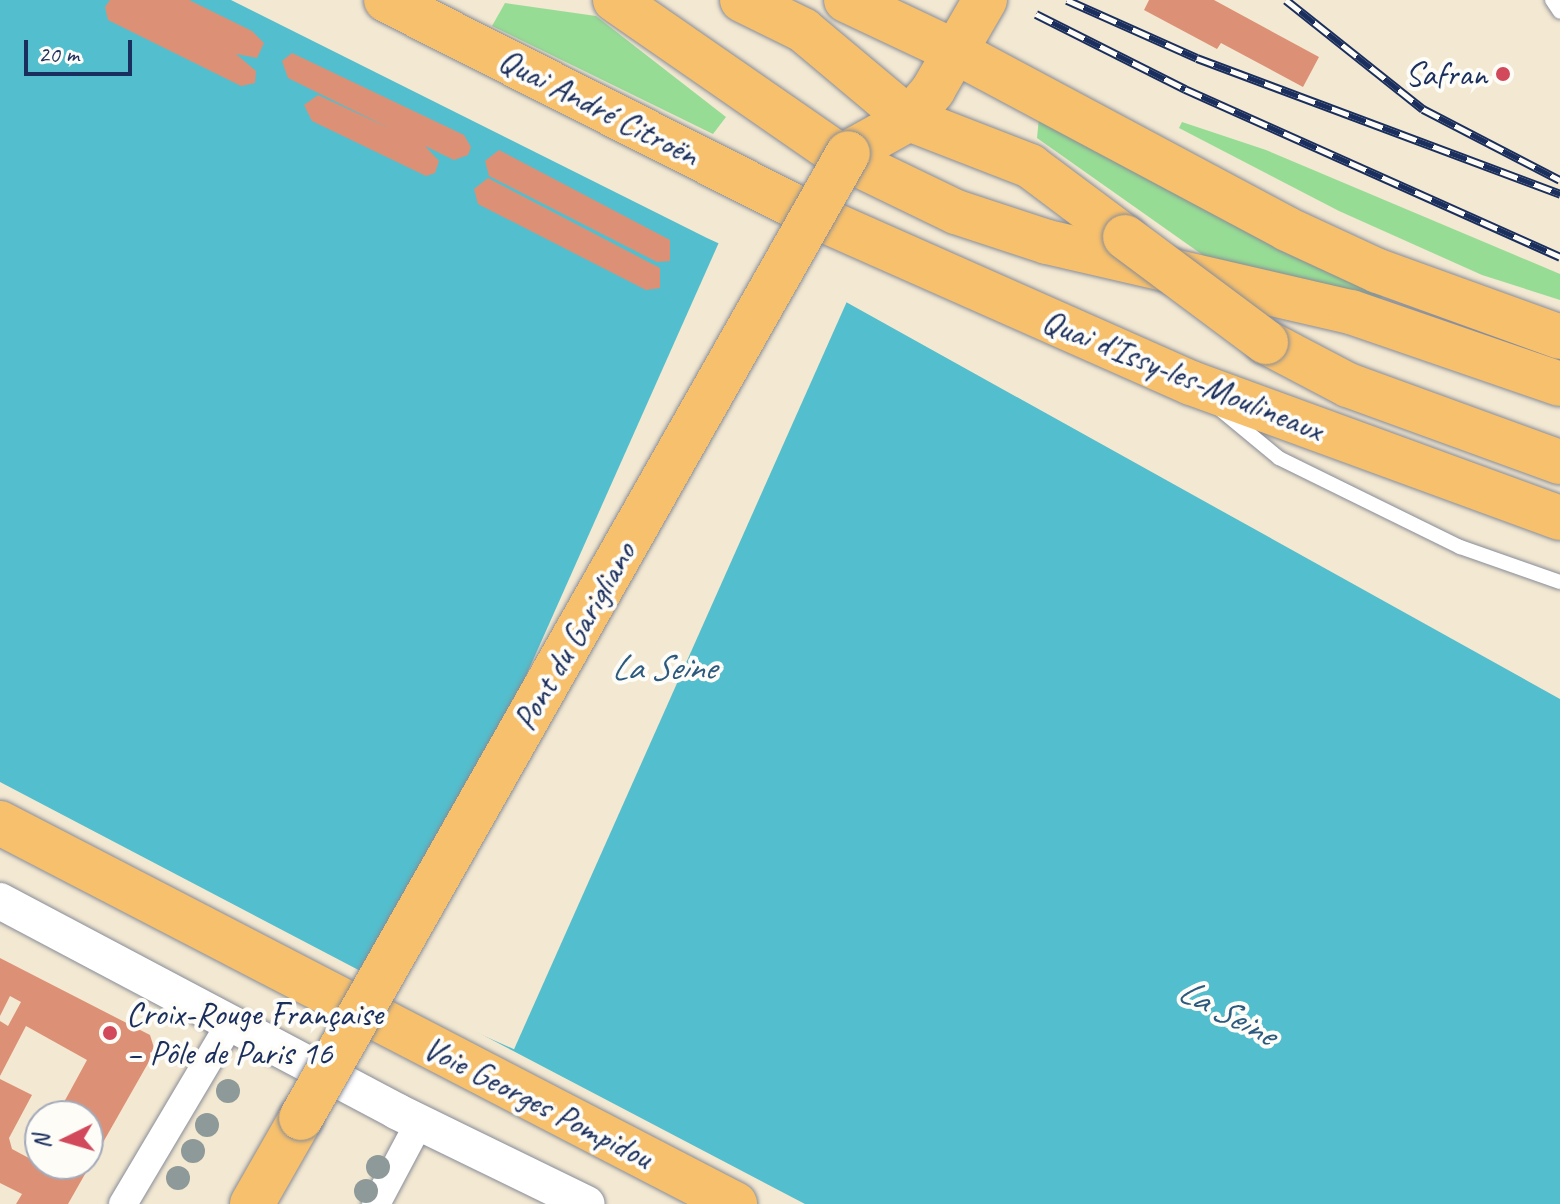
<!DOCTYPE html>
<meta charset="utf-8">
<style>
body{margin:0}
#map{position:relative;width:1560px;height:1204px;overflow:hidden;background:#f3e8d1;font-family:Caveat,sans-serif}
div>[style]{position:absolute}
.green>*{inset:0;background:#97dc95}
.water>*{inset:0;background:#53becd}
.pier>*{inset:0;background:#f3e8d1;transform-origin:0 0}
.building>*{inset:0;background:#dc9177}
.roads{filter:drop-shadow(0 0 2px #878c98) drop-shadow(0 0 2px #878c98)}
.service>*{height:14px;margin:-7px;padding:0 7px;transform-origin:7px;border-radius:7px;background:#fff}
.minor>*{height:28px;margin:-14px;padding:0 14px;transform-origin:14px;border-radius:14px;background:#fff}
.tertiary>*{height:36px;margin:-18px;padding:0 18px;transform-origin:18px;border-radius:18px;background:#fff}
.primary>*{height:44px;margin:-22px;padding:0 22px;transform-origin:22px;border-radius:22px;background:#f7c06c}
.rail>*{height:9px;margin-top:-4.5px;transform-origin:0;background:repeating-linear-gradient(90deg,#fdfcf7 0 18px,#1b2f5e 0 36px);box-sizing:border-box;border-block:2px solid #1b2f5e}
.bridges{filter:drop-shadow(0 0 2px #878c98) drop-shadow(0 0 2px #878c98)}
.primary-bridge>*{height:44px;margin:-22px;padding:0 22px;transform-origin:22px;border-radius:22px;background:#f7c06c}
.trees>*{width:24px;height:24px;margin:-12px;border-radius:50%;background:#8d9a99}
.dots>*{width:22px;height:22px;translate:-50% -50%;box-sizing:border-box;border:4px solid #fdfcf7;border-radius:50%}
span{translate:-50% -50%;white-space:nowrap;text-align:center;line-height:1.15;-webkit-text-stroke:8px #fdfcf7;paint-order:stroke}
.poi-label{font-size:34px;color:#1b2f5e}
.right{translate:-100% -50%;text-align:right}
.left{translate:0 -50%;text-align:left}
.street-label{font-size:34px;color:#1b2f5e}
.water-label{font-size:36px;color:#2c5a7f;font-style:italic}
.north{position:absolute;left:24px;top:1100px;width:80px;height:80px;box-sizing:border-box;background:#fdfcf7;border:2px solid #a3aaba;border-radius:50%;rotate:265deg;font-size:22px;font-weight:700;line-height:32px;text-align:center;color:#1b2f5e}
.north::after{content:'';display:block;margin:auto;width:28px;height:36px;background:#d1495b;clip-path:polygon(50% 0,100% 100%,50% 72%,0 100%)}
.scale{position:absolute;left:24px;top:40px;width:108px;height:36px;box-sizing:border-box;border:4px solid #1b2f5e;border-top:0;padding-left:10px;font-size:24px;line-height:28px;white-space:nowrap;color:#1b2f5e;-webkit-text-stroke:6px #fdfcf7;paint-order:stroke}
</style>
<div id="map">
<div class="green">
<div style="clip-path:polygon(505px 3px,596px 16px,726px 117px,713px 134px,492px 26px)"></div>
<div style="clip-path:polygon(1039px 118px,1385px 291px,1375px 307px,1224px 270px,1037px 138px)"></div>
<div style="clip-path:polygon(1182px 122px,1266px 150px,1560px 274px,1560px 300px,1482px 275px,1339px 211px,1179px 128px)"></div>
</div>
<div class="water">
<div style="clip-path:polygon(0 0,231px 0,707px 238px,846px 302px,1560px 699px,1560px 1204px,805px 1204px,0 782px)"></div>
</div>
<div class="pier">
<div style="left:720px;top:240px;width:141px;height:823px;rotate:24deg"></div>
</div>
<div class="building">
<div style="clip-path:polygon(110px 0,189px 0,252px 31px,264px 43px,257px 58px,236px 54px,256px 71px,255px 83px,241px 86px,108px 20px,105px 7px)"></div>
<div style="clip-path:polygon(1149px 0,1214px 0,1319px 57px,1303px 87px,1221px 43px,1217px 49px,1144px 10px)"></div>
<div style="clip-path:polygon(292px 53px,464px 135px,471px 147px,468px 155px,454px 160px,425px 146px,439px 161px,435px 173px,426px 176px,312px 121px,304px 105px,318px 95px,391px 129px,288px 78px,282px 61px)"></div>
<div style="clip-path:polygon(499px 150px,670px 240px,670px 261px,657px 262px,489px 176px,485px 161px)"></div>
<div style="clip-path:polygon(488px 178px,660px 268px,660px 288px,646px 290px,478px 204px,474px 189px)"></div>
<div style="clip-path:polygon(0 958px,150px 1035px,155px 1051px,68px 1204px,16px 1204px,22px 1194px,0 1183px,0 1079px,32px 1095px,9px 1138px,12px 1149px,40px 1164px,88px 1164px,88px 1116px,50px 1116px,59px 1102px,63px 1104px,87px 1060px,26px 1026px,0 1076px,0 1021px,8px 1026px,21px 1002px,10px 996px,0 1016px)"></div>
</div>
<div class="roads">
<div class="service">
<div style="left:1552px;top:0;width:14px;rotate:56deg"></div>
<div style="left:1221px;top:410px;width:75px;rotate:39.6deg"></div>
<div style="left:1279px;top:458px;width:202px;rotate:26.2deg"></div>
<div style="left:1460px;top:547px;width:106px;rotate:19.3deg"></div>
</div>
<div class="minor">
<div style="left:123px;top:1204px;width:209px;rotate:-59.3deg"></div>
<div style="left:376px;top:1204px;width:92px;rotate:-62deg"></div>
</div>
<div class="tertiary">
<div style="left:0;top:901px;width:448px;rotate:27.9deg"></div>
<div style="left:396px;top:1111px;width:212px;rotate:26deg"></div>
</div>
<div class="primary">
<div style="left:386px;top:0;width:477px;rotate:26.8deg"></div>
<div style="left:812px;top:215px;width:415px;rotate:23.9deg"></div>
<div style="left:1191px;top:383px;width:393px;rotate:20.1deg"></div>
<div style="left:615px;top:0;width:274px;rotate:34.7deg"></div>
<div style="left:840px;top:156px;width:129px;rotate:25.8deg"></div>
<div style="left:956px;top:212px;width:96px;rotate:18.2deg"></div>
<div style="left:1047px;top:242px;width:312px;rotate:13deg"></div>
<div style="left:1351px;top:312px;width:221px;rotate:19deg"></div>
<div style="left:742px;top:0;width:68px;rotate:26.2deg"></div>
<div style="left:803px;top:30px;width:138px;rotate:40deg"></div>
<div style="left:909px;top:119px;width:130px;rotate:21.2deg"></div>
<div style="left:1030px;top:166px;width:119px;rotate:36.8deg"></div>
<div style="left:846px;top:0;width:122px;rotate:25.3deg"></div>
<div style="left:956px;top:52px;width:375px;rotate:28.1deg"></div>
<div style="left:1287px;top:229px;width:100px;rotate:24.8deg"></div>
<div style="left:1378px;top:271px;width:194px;rotate:19.9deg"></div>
<div style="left:848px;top:153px;width:70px;rotate:-29.1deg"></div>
<div style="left:909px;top:119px;width:38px;rotate:-50deg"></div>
<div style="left:933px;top:90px;width:104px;rotate:-60deg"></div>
<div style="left:1266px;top:342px;width:93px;rotate:27.7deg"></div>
<div style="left:1348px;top:385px;width:226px;rotate:20deg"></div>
<div style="left:0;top:823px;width:828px;rotate:27.4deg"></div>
<div style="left:252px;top:1204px;width:99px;rotate:-60.3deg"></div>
</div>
</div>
<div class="rail">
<div style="left:1067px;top:0;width:142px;rotate:24deg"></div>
<div style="left:1197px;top:58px;width:388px;rotate:20.5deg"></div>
<div style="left:1286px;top:0;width:175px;rotate:38.5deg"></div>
<div style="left:1423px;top:109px;width:154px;rotate:27.4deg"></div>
<div style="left:1036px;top:14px;width:167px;rotate:26.7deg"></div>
<div style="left:1185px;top:89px;width:411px;rotate:24.1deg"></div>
</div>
<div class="bridges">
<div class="primary-bridge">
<div style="left:1125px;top:237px;width:176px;rotate:36.7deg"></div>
<div style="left:301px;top:1118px;width:1109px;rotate:-60.45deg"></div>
</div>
</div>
<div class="trees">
<div style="left:228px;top:1091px"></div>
<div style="left:207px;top:1125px"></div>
<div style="left:193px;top:1151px"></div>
<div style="left:378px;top:1167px"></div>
<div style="left:178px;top:1178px"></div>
<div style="left:366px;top:1191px"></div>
</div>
<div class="dots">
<div style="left:1503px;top:74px;background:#d1495b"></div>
<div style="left:110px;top:1033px;background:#d1495b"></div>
</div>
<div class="poi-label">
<span class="right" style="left:1487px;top:74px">Safran</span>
<span class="left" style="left:126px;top:1033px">Croix-Rouge Française<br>– Pôle de Paris 16</span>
</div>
<div class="street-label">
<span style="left:599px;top:107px;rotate:27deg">Quai André Citroën</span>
<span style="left:1183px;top:375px;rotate:22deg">Quai d'Issy-les-Moulineaux</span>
<span style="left:574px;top:636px;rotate:-60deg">Pont du Garigliano</span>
<span style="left:538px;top:1102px;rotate:27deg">Voie Georges Pompidou</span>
</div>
<div class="water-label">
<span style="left:663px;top:668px">La Seine</span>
<span style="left:1227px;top:1012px;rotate:28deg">La Seine</span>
</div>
<div class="north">N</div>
<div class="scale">20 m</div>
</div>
